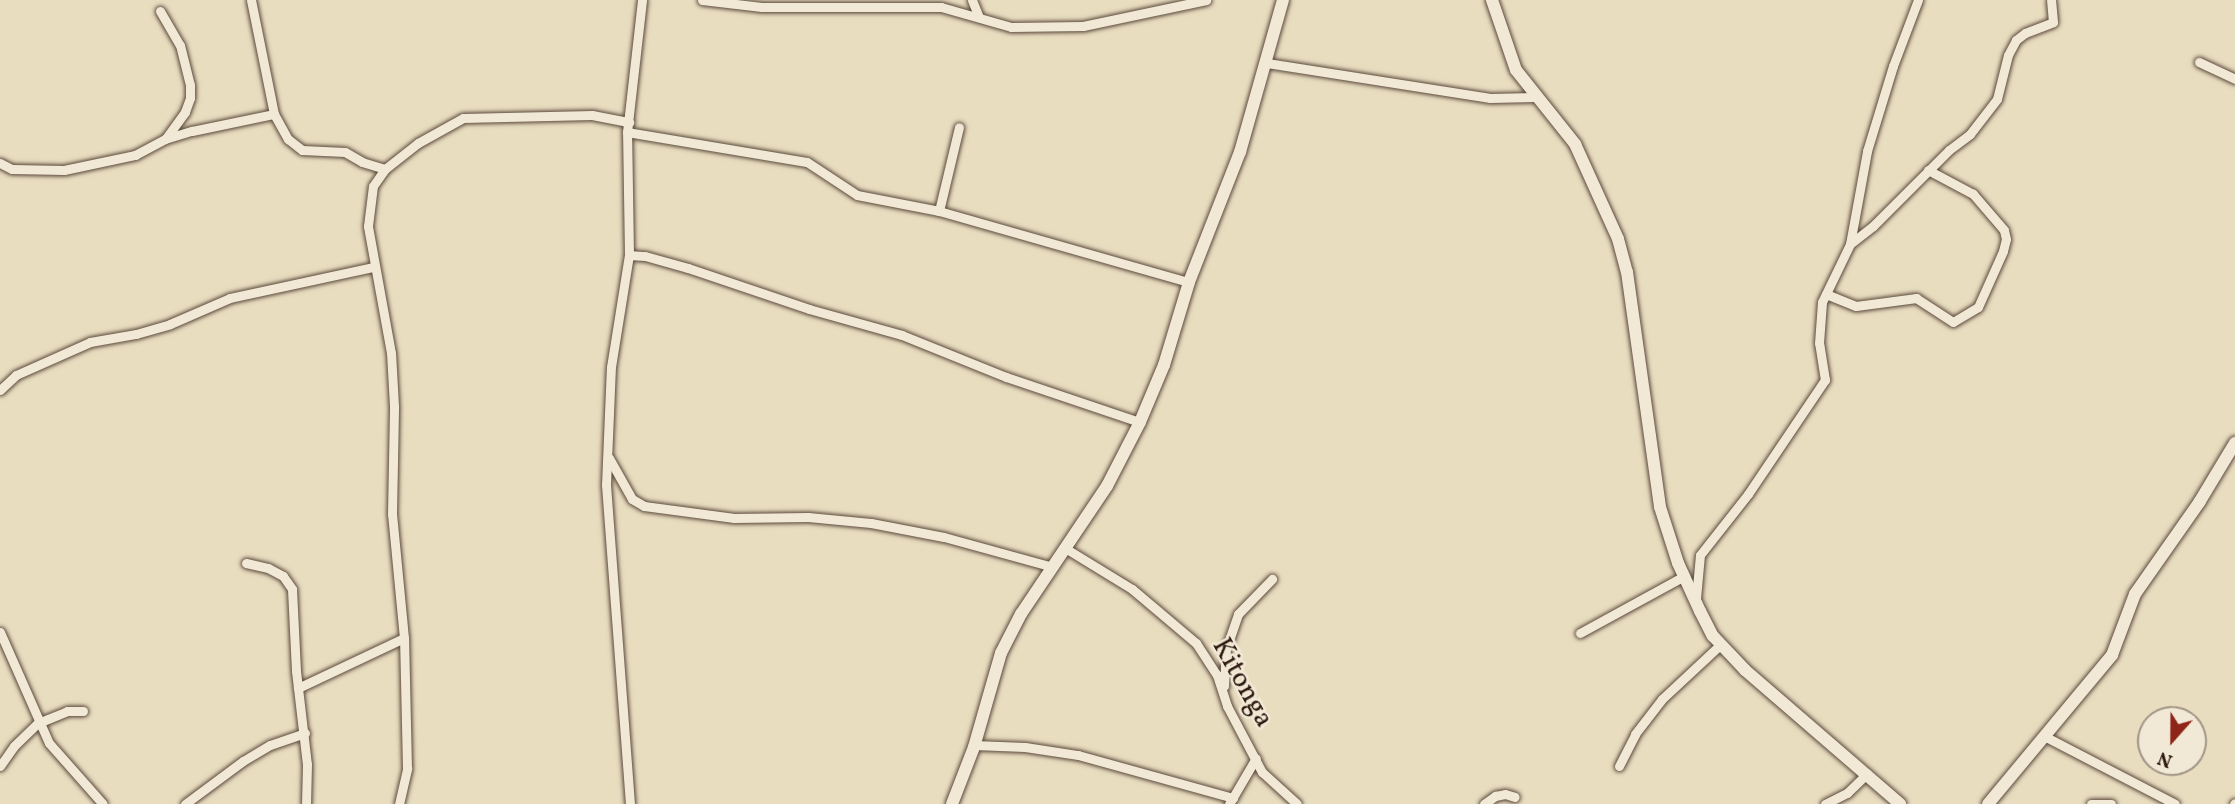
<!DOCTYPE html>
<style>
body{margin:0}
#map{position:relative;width:2235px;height:804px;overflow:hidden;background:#e9ddc0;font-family:Vollkorn,serif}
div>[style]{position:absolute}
.roads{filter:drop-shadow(0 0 2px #5b493b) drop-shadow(0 0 2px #5b493b)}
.street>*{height:9px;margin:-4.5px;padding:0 4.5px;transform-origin:4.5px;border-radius:4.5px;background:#f1e9d6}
.secondary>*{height:12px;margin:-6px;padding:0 6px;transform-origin:6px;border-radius:6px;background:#f1e9d6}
span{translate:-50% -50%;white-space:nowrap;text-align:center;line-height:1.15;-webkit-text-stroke:5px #f1e9d6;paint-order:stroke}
.street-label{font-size:28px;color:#2c180f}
.north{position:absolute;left:2137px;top:706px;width:70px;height:70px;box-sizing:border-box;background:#f1e9d6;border:2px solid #a29586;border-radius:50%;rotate:201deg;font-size:19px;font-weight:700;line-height:28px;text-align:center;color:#2c180f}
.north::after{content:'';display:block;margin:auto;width:24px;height:32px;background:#8f2418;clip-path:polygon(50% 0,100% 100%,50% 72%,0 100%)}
</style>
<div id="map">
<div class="roads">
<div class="street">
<div style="left:251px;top:0;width:116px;rotate:78.6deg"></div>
<div style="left:274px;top:114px;width:29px;rotate:61deg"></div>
<div style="left:288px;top:139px;width:18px;rotate:38deg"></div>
<div style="left:302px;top:150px;width:43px;rotate:2.7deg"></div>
<div style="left:345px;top:152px;width:20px;rotate:30deg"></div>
<div style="left:362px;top:162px;width:24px;rotate:17deg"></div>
<div style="left:702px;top:0;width:60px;rotate:6.7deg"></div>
<div style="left:762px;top:7px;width:179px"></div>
<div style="left:941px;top:7px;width:73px;rotate:15.9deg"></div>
<div style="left:1011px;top:27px;width:72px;rotate:-0.8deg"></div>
<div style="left:1083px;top:26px;width:126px;rotate:-11.9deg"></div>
<div style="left:972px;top:0;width:18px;rotate:68deg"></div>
<div style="left:160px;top:11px;width:39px;rotate:60deg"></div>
<div style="left:180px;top:45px;width:41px;rotate:76deg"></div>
<div style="left:190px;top:85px;width:13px;rotate:90deg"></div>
<div style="left:190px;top:98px;width:15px;rotate:110deg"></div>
<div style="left:185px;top:112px;width:32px;rotate:126deg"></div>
<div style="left:2199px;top:62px;width:40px;rotate:25deg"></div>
<div style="left:1267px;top:63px;width:226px;rotate:8.9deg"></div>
<div style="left:1490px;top:98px;width:44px;rotate:-1.3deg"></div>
<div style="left:627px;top:132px;width:182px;rotate:9.5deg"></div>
<div style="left:807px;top:162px;width:60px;rotate:33.4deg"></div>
<div style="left:857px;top:195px;width:84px;rotate:11deg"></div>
<div style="left:939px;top:211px;width:260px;rotate:15.9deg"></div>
<div style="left:0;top:163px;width:13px;rotate:27deg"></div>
<div style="left:12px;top:169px;width:52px;rotate:1.1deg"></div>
<div style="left:64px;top:170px;width:73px;rotate:-11.9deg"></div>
<div style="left:135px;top:155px;width:34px;rotate:-28deg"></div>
<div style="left:165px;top:139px;width:28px;rotate:-17deg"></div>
<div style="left:192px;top:131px;width:84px;rotate:-11.7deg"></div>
<div style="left:939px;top:211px;width:86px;rotate:-76.6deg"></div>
<div style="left:1850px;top:244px;width:29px;rotate:-38deg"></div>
<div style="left:1873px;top:226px;width:107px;rotate:-45deg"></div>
<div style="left:1949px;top:150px;width:26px;rotate:-37deg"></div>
<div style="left:1970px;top:134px;width:44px;rotate:-52.4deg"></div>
<div style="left:1997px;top:99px;width:45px;rotate:-76deg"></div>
<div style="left:2008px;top:55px;width:17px;rotate:-62deg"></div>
<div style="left:2016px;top:40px;width:11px;rotate:-38deg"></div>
<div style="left:2025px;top:33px;width:30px;rotate:-21deg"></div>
<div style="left:2053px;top:22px;width:22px;rotate:-95deg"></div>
<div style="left:629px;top:255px;width:16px;rotate:4deg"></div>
<div style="left:645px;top:256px;width:45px;rotate:15.6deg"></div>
<div style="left:688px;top:268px;width:128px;rotate:18.7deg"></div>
<div style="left:809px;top:309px;width:97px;rotate:15.6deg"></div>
<div style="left:902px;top:335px;width:112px;rotate:22deg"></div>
<div style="left:1006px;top:377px;width:141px;rotate:18.6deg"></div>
<div style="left:1826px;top:294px;width:32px;rotate:22deg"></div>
<div style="left:1856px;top:306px;width:61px;rotate:-7.6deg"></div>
<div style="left:1916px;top:298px;width:44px;rotate:33deg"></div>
<div style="left:1953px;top:322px;width:29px;rotate:-31deg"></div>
<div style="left:1978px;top:307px;width:61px;rotate:-65.9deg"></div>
<div style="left:2003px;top:251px;width:12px;rotate:-76deg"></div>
<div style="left:2006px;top:239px;width:9px;rotate:-103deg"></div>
<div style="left:2004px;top:230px;width:48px;rotate:-130.7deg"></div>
<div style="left:1973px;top:194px;width:51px;rotate:-151.9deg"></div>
<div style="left:0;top:390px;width:22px;rotate:-43deg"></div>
<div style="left:16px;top:375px;width:81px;rotate:-24deg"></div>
<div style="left:90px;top:342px;width:47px;rotate:-9.9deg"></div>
<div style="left:136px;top:334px;width:35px;rotate:-16deg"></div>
<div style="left:170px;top:324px;width:65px;rotate:-23.4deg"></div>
<div style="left:230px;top:298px;width:146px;rotate:-12.2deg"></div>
<div style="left:609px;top:458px;width:47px;rotate:60.7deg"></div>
<div style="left:632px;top:499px;width:14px;rotate:30deg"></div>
<div style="left:644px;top:506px;width:91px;rotate:7.6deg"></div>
<div style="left:734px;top:518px;width:74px;rotate:-0.8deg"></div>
<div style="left:808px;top:517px;width:63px;rotate:5.4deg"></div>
<div style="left:871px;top:523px;width:74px;rotate:10.9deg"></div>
<div style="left:944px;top:537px;width:113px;rotate:15.4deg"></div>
<div style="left:1065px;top:548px;width:79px;rotate:31.5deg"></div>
<div style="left:1132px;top:589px;width:84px;rotate:40.2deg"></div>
<div style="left:1196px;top:643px;width:38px;rotate:57deg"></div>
<div style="left:1217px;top:675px;width:33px;rotate:72deg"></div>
<div style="left:1227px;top:706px;width:75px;rotate:62.1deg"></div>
<div style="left:1262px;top:772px;width:47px;rotate:42.4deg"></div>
<div style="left:246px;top:563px;width:23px;rotate:13deg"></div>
<div style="left:268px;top:568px;width:17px;rotate:28deg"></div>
<div style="left:283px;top:576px;width:16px;rotate:55deg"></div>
<div style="left:292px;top:589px;width:82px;rotate:87.2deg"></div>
<div style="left:296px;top:671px;width:94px;rotate:83.3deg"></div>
<div style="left:307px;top:764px;width:40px;rotate:91.4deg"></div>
<div style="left:1696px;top:598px;width:43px;rotate:-84.7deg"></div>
<div style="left:1700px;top:555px;width:78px;rotate:-51.8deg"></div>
<div style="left:1748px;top:494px;width:138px;rotate:-56deg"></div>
<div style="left:1825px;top:380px;width:37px;rotate:-99deg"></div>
<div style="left:1819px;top:343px;width:41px;rotate:-85.8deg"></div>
<div style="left:1822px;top:302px;width:64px;rotate:-64.2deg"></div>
<div style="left:1850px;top:244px;width:95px;rotate:-79.6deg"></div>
<div style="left:1867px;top:151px;width:89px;rotate:-73deg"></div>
<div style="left:1893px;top:66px;width:71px;rotate:-69.3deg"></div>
<div style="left:0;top:632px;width:121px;rotate:66.2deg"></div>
<div style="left:49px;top:743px;width:81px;rotate:48.5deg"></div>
<div style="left:1580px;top:633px;width:119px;rotate:-28.7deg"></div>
<div style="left:1224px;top:686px;width:37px;rotate:-87deg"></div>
<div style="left:1226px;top:649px;width:37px;rotate:-71deg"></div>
<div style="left:1238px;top:614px;width:49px;rotate:-45.8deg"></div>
<div style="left:298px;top:688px;width:117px;rotate:-25.3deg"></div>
<div style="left:2046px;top:737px;width:145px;rotate:27.4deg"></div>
<div style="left:974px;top:745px;width:51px;rotate:2.2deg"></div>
<div style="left:1025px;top:747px;width:54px;rotate:8.6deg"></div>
<div style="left:1078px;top:755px;width:161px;rotate:15.5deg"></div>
<div style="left:0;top:766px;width:24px;rotate:-55deg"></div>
<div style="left:14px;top:746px;width:33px;rotate:-44deg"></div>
<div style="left:38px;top:723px;width:31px;rotate:-22deg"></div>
<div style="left:67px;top:711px;width:16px"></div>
<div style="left:1619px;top:766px;width:36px;rotate:-63deg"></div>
<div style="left:1635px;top:734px;width:44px;rotate:-52.4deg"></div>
<div style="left:1662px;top:699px;width:79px;rotate:-43deg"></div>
<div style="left:185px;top:804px;width:72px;rotate:-36.6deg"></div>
<div style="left:243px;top:761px;width:31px;rotate:-31deg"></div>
<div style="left:270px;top:745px;width:37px;rotate:-19deg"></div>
<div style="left:399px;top:804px;width:37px;rotate:-77deg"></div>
<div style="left:407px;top:768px;width:130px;rotate:-91.3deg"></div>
<div style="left:404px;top:638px;width:125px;rotate:-95.5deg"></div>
<div style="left:392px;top:514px;width:108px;rotate:-88.9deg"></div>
<div style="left:394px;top:406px;width:53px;rotate:-93.2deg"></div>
<div style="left:391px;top:353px;width:129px;rotate:-100.3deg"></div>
<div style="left:368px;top:226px;width:40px;rotate:-82.9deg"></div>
<div style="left:373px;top:186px;width:21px;rotate:-55deg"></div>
<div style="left:385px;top:169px;width:42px;rotate:-38.2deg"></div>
<div style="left:418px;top:143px;width:51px;rotate:-29.1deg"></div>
<div style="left:463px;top:118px;width:129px;rotate:-1.3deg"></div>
<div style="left:592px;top:115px;width:38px;rotate:11deg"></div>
<div style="left:630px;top:804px;width:320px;rotate:-94.3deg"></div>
<div style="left:606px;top:485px;width:118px;rotate:-87.6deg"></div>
<div style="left:611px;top:367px;width:113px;rotate:-80.9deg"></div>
<div style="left:629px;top:255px;width:123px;rotate:-90.9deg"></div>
<div style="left:627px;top:132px;width:133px;rotate:-83.5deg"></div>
<div style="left:1229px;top:804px;width:53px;rotate:-59.6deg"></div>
<div style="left:1484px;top:804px;width:14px;rotate:-36deg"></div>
<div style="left:1495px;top:796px;width:10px;rotate:-11deg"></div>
<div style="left:1505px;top:794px;width:10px;rotate:17deg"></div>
<div style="left:1825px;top:804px;width:25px;rotate:-27deg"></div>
<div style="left:1847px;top:793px;width:28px;rotate:-44deg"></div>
<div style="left:2091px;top:804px;width:20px"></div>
<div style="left:2234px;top:804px;width:1px;rotate:-45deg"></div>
</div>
<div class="secondary">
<div style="left:1492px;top:0;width:74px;rotate:71.1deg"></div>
<div style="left:1516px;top:70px;width:95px;rotate:51.4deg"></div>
<div style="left:1575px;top:144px;width:104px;rotate:65.6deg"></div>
<div style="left:1618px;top:239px;width:34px;rotate:75deg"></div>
<div style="left:1627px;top:272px;width:237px;rotate:82deg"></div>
<div style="left:1660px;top:507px;width:59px;rotate:72.2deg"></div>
<div style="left:1678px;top:563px;width:53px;rotate:65.4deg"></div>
<div style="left:1700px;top:611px;width:28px;rotate:63deg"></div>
<div style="left:1713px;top:636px;width:47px;rotate:46.7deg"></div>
<div style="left:1745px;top:670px;width:205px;rotate:40.8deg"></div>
<div style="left:952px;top:804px;width:61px;rotate:-68.9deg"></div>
<div style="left:974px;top:747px;width:98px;rotate:-74deg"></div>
<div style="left:1001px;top:653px;width:44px;rotate:-62.9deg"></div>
<div style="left:1021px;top:614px;width:154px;rotate:-56.1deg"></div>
<div style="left:1107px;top:486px;width:72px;rotate:-62.7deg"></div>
<div style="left:1140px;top:422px;width:62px;rotate:-67.2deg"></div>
<div style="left:1164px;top:365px;width:87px;rotate:-73.2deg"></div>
<div style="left:1189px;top:282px;width:140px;rotate:-68.6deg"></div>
<div style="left:1240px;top:152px;width:158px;rotate:-74.2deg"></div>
<div style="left:1988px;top:804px;width:194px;rotate:-50.2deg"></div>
<div style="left:2112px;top:655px;width:65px;rotate:-69.3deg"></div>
<div style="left:2135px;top:594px;width:113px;rotate:-55deg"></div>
<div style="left:2200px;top:501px;width:68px;rotate:-58.9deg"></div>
</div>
</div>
<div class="street-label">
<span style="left:1242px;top:683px;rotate:61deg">Kitonga</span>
</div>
<div class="north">N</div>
</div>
